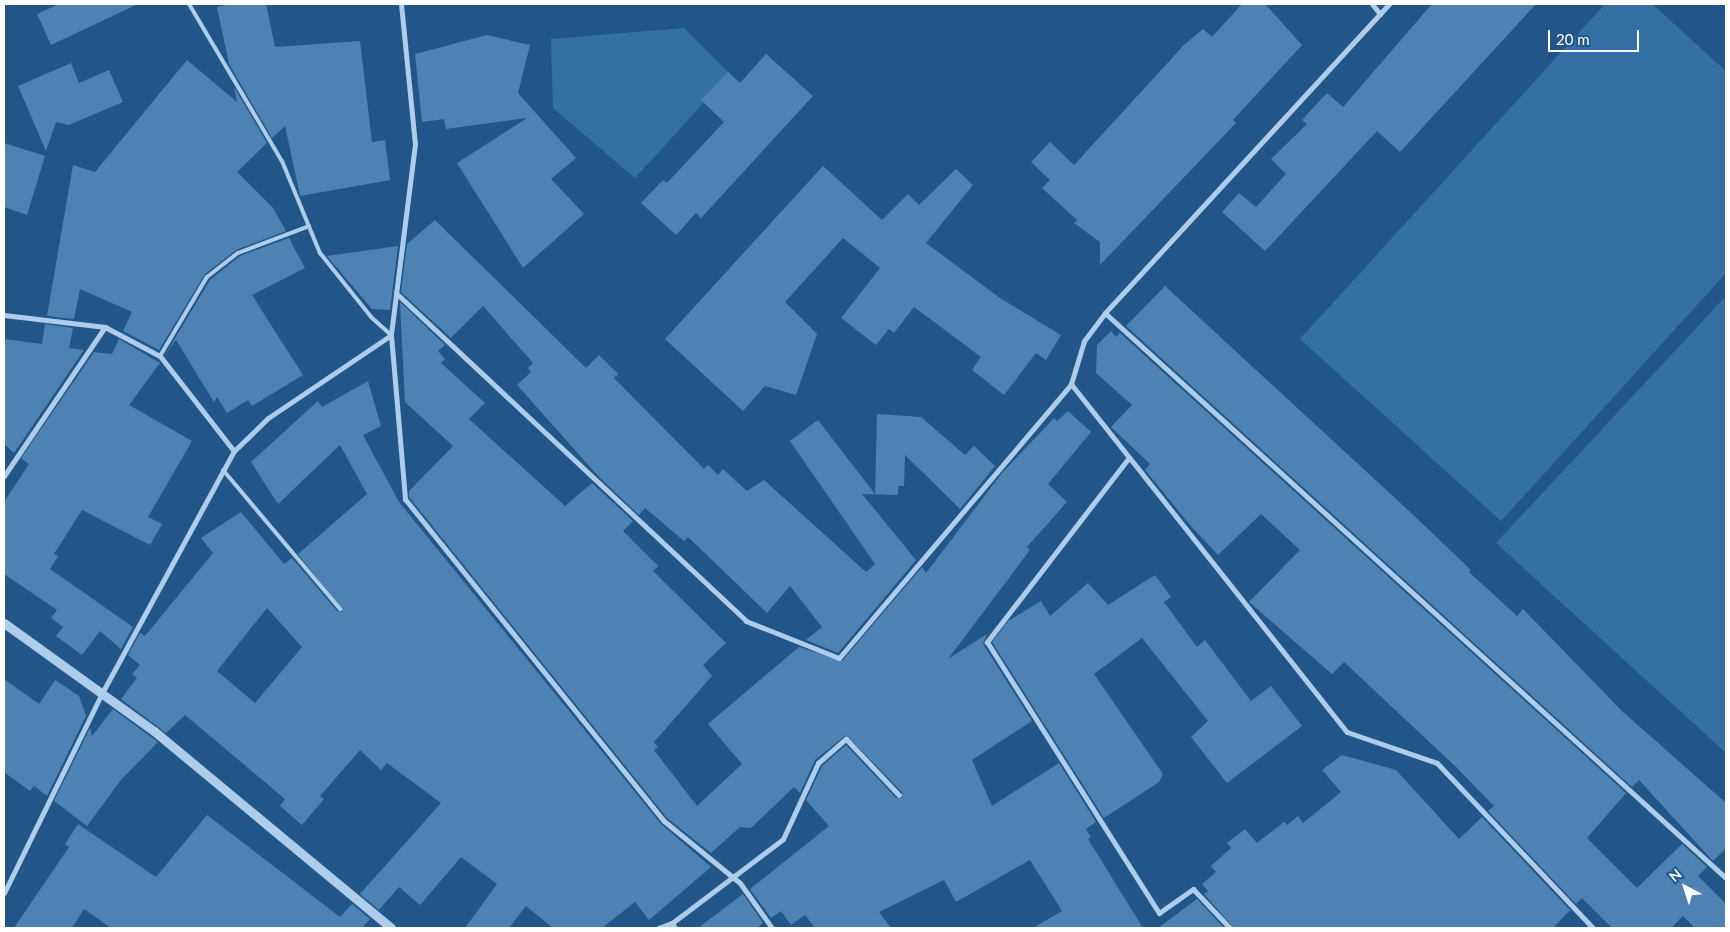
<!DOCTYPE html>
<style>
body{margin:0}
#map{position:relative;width:1730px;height:932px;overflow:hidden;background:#225688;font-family:Lato,sans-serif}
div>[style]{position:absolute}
.green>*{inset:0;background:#3570a5}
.building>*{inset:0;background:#4e82b2}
.service>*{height:4px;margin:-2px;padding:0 2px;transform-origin:2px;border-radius:2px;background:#adcdea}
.minor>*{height:5px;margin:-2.5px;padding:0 2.5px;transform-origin:2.5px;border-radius:2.5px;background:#adcdea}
.tertiary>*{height:9px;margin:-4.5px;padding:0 4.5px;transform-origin:4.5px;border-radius:4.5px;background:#adcdea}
span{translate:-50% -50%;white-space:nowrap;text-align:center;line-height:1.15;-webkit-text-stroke:5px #225688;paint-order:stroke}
.frame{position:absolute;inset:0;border:5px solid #fff;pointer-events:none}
.north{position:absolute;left:1660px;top:862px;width:50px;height:50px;-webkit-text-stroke:4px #225688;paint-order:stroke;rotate:320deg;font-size:14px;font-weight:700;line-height:20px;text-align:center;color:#fff}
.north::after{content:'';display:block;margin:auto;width:18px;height:22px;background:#fff;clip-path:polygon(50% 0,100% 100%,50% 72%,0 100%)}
.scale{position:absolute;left:1548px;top:30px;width:91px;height:22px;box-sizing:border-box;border:2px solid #fff;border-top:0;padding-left:6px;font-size:15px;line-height:18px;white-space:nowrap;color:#fff;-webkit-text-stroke:4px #225688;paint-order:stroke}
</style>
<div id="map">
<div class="green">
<div style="clip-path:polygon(1605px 4px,1652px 4px,1726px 71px,1726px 273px,1501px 521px,1300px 339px)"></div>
<div style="clip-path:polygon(684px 28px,730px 74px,635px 178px,553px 108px,551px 39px)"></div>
<div style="clip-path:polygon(1726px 296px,1726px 753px,1496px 543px)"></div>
</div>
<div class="building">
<div style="clip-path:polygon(59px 4px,138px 4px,51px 45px,37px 14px)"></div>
<div style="clip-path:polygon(231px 4px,266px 4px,275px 47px,360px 41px,372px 142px,385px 140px,390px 180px,300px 196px,285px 126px,272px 138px,229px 64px,217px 7px)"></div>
<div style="clip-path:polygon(1242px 4px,1265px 4px,1302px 45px,1233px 120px,1236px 123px,1100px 265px,1100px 242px,1074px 223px,1077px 220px,1042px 188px,1050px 180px,1031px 162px,1050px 142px,1074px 165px,1184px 45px,1203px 29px,1212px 37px)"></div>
<div style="clip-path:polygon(1432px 4px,1536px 4px,1400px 152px,1377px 131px,1265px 251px,1222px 212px,1239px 193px,1256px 207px,1286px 174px,1271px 159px,1307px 124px,1302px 120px,1327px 93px,1343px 107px)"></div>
<div style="clip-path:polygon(487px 35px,530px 45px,518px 93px,576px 158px,551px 179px,584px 214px,523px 268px,457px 163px,527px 118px,446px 129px,444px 119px,422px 122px,415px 54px)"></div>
<div style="clip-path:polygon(766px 54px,813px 96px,701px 218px,696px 213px,676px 235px,641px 203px,663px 180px,667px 183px,724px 122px,701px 100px,728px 72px,740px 83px)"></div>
<div style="clip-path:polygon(187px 60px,237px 102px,234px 87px,267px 143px,237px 172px,273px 208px,286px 231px,236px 250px,205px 274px,159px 350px,123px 331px,132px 312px,80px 289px,74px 319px,47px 316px,73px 165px,95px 172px)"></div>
<div style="clip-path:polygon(71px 63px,79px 83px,109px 70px,123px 102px,69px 125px,56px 122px,46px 151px,18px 86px)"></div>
<div style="clip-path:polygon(4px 143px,45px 156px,27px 215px,4px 207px)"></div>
<div style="clip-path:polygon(823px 166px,882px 220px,908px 194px,919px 205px,956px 169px,973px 185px,926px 243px,1000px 298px,1061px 335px,1046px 360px,1036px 353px,1004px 395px,972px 370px,981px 357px,914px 307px,894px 333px,889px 329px,876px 345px,841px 318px,880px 268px,843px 238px,785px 302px,817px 334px,796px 395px,765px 386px,743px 411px,665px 339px)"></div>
<div style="clip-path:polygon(435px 220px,586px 368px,599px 355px,618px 374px,614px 378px,704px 469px,708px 465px,718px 475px,723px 469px,747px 491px,764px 480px,866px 572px,875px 564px,790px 441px,818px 420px,875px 494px,877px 414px,921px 417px,965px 455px,974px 446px,995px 466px,960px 509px,905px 455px,904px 486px,898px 486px,898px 495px,862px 494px,916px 560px,838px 653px,806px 640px,822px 627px,790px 586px,767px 613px,688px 537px,684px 541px,645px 508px,639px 515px,599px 477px,517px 385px,531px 372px,528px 368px,533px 363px,483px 306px,451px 338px,401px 292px,407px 244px)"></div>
<div style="clip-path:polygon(289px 238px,305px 268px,252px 295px,303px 375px,252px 406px,248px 400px,227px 413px,217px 397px,214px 402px,176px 340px,165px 355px,210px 280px,240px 256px)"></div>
<div style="clip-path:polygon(398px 246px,390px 310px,372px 309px,327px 256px)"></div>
<div style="clip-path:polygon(1165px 286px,1408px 510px,1471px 570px,1469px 572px,1517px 616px,1523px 609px,1622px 711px,1726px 803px,1726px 848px,1713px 861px,1639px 780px,1632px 787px,1126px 326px)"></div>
<div style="clip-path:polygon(400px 302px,445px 345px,438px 351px,445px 359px,441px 363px,485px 403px,469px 419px,565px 506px,592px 483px,633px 521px,623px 531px,658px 566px,653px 571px,726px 643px,703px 665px,712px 676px,654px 742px,658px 747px,654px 750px,697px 806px,742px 764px,708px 724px,799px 647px,842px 661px,922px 567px,926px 573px,1002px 473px,1054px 418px,1057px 421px,1068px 411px,1091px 432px,1048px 484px,1067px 502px,1027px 547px,1030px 550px,948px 659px,987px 634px,983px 644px,1032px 721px,972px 760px,992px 806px,1059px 763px,1096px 822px,1086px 829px,1091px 837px,1088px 839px,1143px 928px,1033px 928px,1062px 911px,1030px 860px,956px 902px,944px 880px,879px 912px,891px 928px,815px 928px,805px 915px,791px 925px,781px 911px,771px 918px,750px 889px,829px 826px,806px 800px,822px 766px,846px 745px,896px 798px,902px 798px,902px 792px,846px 735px,815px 760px,800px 793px,794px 787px,751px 828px,740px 827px,711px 853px,667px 818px,409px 497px,409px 491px,453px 446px,405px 402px)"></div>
<div style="clip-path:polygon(45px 324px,73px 328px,69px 348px,84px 350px,14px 453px,4px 444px,4px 339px,42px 344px)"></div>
<div style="clip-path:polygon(1111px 331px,1116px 337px,1120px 333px,1626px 793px,1587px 838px,1637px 888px,1682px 844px,1707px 867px,1698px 876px,1726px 904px,1726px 928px,1695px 928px,1683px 916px,1671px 928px,1612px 928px,1582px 898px,1576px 904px,1488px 811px,1494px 806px,1455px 766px,1344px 662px,1332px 674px,1249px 602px,1300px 550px,1261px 514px,1218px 555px,1190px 525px,1145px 470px,1150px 464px,1111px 427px,1132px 405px,1096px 373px,1097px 345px)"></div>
<div style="clip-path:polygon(119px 339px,160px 363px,129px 405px,192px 441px,148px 517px,162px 524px,150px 545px,82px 510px,54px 554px,58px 556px,50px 569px,133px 627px,121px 649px,100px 631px,82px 655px,56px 636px,63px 627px,51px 618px,57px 610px,4px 574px,4px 502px,29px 464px,21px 458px,94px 352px,112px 354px)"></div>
<div style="clip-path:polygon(evenodd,368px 381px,381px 426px,363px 435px,399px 502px,661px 824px,711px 867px,649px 920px,635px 902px,602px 928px,553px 928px,526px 906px,509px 928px,465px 928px,497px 884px,461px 857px,420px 905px,399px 887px,379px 910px,360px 894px,441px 803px,387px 763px,381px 770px,360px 750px,320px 796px,324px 799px,302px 825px,280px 806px,285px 799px,185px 715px,166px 733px,121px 699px,137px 678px,132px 674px,140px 665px,128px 655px,140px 633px,145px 636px,213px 553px,201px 538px,241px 512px,284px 564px,292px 558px,337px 611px,343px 612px,298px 554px,367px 494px,340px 445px,278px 504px,251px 462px,318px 401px,322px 407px,368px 381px,267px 608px,302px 647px,255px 703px,217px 671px,267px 608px)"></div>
<div style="clip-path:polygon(1155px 575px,1171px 597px,1164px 602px,1197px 647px,1205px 640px,1251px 701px,1271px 686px,1302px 726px,1227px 783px,1191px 737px,1208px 721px,1142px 638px,1094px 674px,1163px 774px,1159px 782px,1104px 818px,992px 642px,1008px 621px,1041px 601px,1050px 616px,1088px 583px,1108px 605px)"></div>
<div style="clip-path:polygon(4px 679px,39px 704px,55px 680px,79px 696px,86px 716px,47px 796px,34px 786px,30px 791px,4px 772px)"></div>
<div style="clip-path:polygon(113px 709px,158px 742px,121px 780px,87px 826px,54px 801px,90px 728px,92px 736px)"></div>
<div style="clip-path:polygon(1342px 755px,1396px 770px,1459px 839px,1482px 817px,1570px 910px,1553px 928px,1234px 928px,1204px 894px,1208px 891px,1202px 884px,1216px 872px,1211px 866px,1231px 848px,1227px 843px,1245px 829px,1257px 843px,1284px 822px,1287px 825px,1298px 816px,1303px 823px,1341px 792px,1322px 770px)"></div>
<div style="clip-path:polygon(207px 815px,340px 917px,352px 904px,370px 919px,362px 928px,111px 928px,84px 909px,72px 928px,14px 928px,69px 847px,65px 844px,78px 824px,156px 877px)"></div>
<div style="clip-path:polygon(743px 894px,763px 923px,757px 928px,698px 928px)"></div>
<div style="clip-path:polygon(1197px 899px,1224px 928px,1158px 928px)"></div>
</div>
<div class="service">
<div style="left:189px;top:4px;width:182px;rotate:59.4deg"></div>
<div style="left:282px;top:161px;width:100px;rotate:67.6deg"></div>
<div style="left:320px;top:253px;width:82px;rotate:51.4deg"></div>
<div style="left:371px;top:317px;width:27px;rotate:42deg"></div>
<div style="left:160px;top:356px;width:92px;rotate:-59.3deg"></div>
<div style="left:207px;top:277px;width:39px;rotate:-38deg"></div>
<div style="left:238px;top:253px;width:76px;rotate:-20.8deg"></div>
<div style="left:223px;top:470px;width:182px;rotate:49.9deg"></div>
</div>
<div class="minor">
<div style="left:401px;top:4px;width:141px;rotate:84.3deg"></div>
<div style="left:415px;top:144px;width:193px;rotate:97.2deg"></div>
<div style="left:391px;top:335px;width:165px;rotate:85.1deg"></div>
<div style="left:405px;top:499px;width:413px;rotate:51.2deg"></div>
<div style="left:664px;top:821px;width:98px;rotate:39.2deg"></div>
<div style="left:740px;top:883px;width:55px;rotate:54.6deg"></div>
<div style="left:1372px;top:4px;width:13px;rotate:51deg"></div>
<div style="left:1389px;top:4px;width:420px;rotate:132.6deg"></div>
<div style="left:1105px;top:313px;width:35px;rotate:127deg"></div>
<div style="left:1084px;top:341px;width:45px;rotate:106.8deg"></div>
<div style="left:1071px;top:384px;width:444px;rotate:51.6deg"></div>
<div style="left:1347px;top:732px;width:95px;rotate:19deg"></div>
<div style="left:1437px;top:763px;width:227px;rotate:46.6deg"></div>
<div style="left:396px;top:293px;width:480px;rotate:43.1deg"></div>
<div style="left:746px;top:621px;width:100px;rotate:21.7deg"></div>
<div style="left:839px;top:658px;width:359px;rotate:-49.7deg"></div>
<div style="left:1105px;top:313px;width:840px;rotate:42.3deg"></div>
<div style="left:4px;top:315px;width:102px;rotate:6.8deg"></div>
<div style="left:105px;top:327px;width:62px;rotate:27.8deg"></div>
<div style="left:160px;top:356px;width:120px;rotate:52.1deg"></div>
<div style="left:1127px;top:460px;width:230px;rotate:127.6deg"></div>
<div style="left:987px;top:642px;width:321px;rotate:57.6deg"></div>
<div style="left:1159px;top:913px;width:42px;rotate:-35.2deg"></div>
<div style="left:1193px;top:889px;width:54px;rotate:46.5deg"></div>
<div style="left:4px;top:476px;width:180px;rotate:-55.9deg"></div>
<div style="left:4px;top:893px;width:223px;rotate:-63.9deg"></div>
<div style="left:102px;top:693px;width:276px;rotate:-61.4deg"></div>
<div style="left:234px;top:451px;width:47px;rotate:-44.1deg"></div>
<div style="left:268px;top:418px;width:148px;rotate:-34deg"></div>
<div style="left:672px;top:923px;width:139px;rotate:-37.1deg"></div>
<div style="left:783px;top:839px;width:84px;rotate:-65.3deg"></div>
<div style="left:818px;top:763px;width:37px;rotate:-41deg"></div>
<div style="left:846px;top:739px;width:77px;rotate:46.6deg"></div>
<div style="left:658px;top:928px;width:15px;rotate:-20deg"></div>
<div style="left:672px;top:923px;width:6px;rotate:59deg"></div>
</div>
<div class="tertiary">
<div style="left:4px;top:623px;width:185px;rotate:35.8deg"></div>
<div style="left:154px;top:731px;width:308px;rotate:39.7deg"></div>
</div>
<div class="frame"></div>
<div class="north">N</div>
<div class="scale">20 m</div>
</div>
